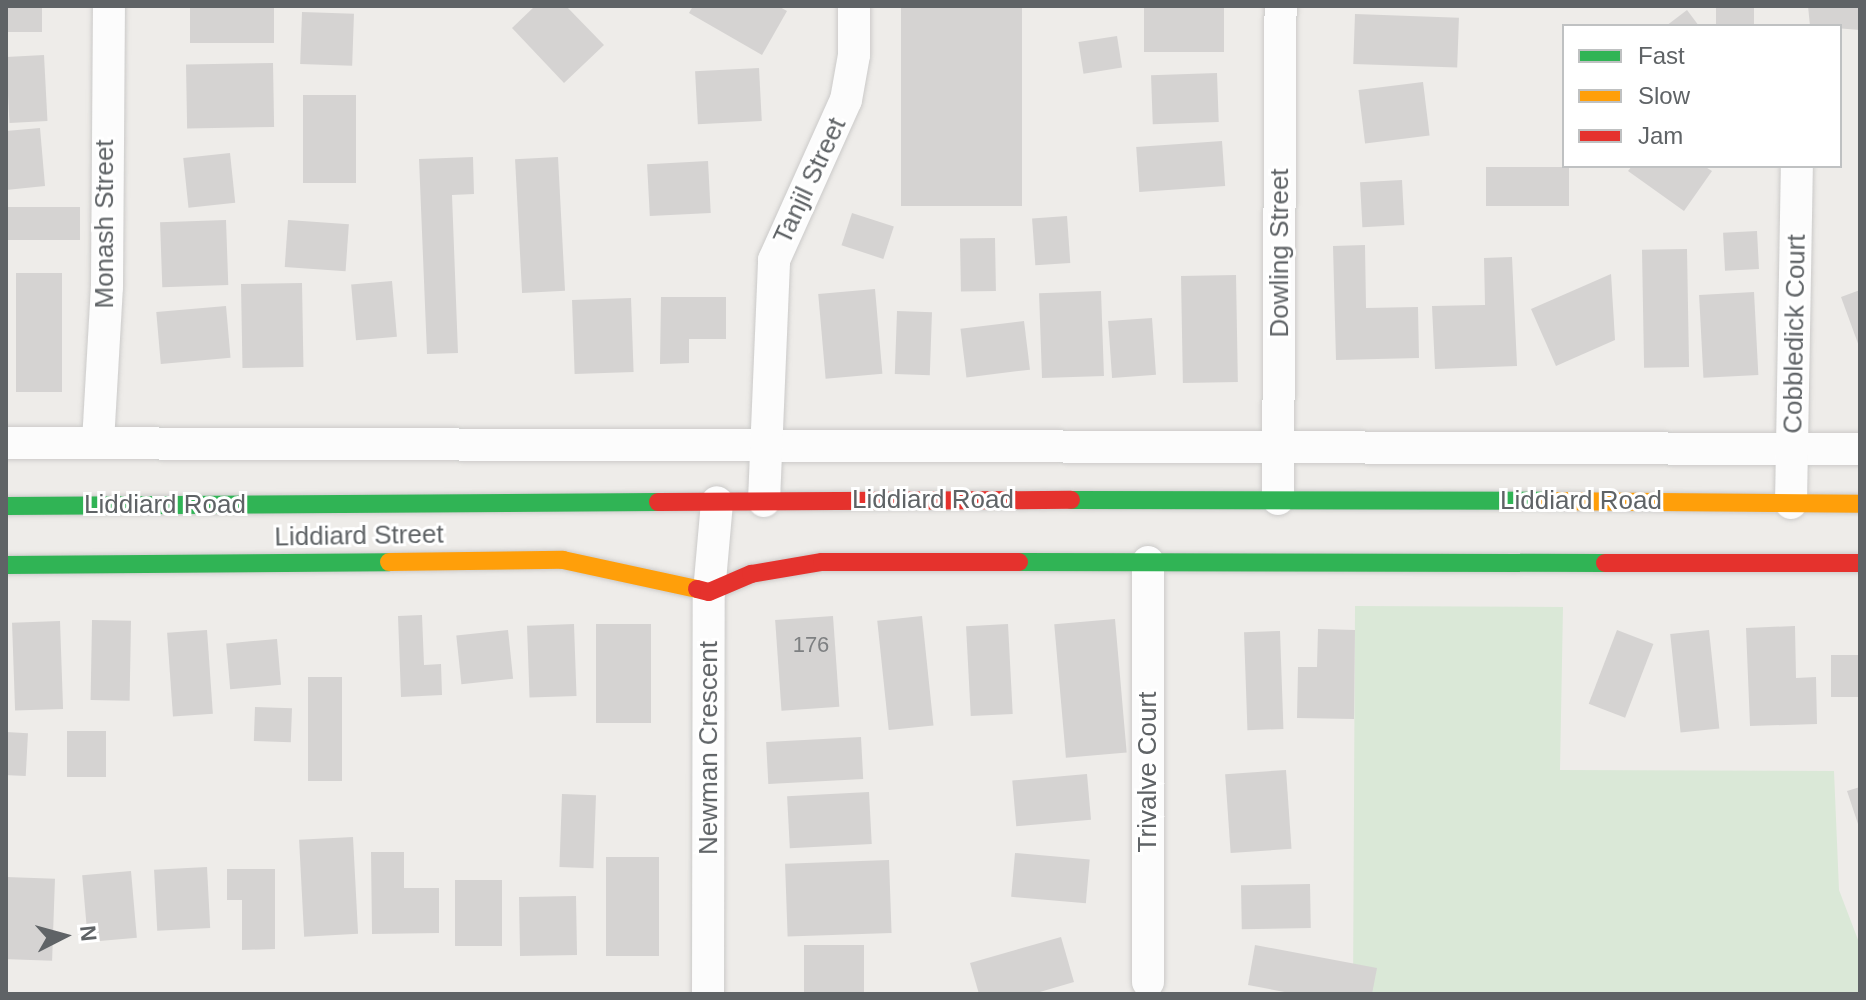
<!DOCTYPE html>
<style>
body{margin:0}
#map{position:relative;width:1866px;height:1000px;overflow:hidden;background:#eeece9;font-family:Helvetica,sans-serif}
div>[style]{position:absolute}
.green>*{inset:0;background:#dae8d7}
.building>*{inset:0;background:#d5d3d2;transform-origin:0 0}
.roads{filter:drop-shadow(0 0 2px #cbcac9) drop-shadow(0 0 2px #cbcac9)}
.street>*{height:32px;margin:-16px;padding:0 16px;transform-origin:16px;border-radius:16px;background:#fcfcfc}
.fast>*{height:18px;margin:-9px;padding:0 9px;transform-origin:9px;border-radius:9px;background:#30b455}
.slow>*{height:18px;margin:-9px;padding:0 9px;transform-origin:9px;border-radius:9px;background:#ff9f0a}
.jam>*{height:18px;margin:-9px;padding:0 9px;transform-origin:9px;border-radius:9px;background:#e5322d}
span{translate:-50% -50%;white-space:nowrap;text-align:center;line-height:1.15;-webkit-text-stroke:6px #fff;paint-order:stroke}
.number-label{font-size:22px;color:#7e8082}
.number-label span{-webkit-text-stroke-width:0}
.street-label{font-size:26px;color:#5f6366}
.frame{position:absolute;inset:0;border:8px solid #5f6366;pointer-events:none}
.legend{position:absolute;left:1562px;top:24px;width:280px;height:144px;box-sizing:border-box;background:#fff;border:2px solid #bfc1c2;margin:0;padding:10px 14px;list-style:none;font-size:24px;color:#5f6366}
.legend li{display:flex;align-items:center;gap:16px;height:40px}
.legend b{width:40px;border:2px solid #bfc1c2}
.north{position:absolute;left:24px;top:896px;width:80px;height:80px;-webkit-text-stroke:6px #fff;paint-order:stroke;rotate:84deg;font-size:22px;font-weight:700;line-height:32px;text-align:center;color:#5f6366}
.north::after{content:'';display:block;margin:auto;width:28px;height:36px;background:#5f6366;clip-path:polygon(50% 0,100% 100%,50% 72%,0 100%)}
</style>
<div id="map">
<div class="green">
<div style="clip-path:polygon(1355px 606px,1563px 607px,1560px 770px,1834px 771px,1839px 890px,1860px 945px,1860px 994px,1353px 994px)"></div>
</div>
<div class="building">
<div style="left:6px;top:6px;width:36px;height:26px"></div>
<div style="left:190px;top:6px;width:84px;height:37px"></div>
<div style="clip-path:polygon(535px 6px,566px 6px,604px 45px,564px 83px,512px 28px)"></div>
<div style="clip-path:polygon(693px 6px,778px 6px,787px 11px,762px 55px,689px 13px)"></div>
<div style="left:901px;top:6px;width:121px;height:200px"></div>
<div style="left:1144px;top:6px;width:80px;height:46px"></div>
<div style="left:1716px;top:6px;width:38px;height:20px"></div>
<div style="clip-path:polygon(1808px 6px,1860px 6px,1860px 30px,1810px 26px)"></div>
<div style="clip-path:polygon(1687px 10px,1699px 26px,1666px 26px)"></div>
<div style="left:302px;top:12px;width:52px;height:52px;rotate:2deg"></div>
<div style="left:1355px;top:14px;width:104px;height:50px;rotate:2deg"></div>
<div style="left:1117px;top:36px;width:32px;height:39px;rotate:81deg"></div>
<div style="left:44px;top:55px;width:66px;height:38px;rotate:87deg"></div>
<div style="left:273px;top:63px;width:64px;height:87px;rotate:89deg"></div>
<div style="left:759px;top:68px;width:53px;height:64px;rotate:87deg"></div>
<div style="left:1217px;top:73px;width:49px;height:66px;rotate:88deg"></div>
<div style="left:1423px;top:82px;width:54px;height:65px;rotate:83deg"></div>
<div style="left:303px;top:95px;width:53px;height:88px"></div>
<div style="clip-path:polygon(40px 128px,45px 186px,6px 190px,6px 131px)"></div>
<div style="left:1222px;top:141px;width:45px;height:86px;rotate:86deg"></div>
<div style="left:230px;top:153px;width:50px;height:47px;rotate:84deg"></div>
<div style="clip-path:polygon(473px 157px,474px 194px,452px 195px,458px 353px,427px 354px,419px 159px)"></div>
<div style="left:558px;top:157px;width:134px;height:43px;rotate:87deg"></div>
<div style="left:708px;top:161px;width:52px;height:61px;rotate:87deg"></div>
<div style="clip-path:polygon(1632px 166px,1704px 166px,1712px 171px,1684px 211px,1628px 171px)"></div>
<div style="left:1486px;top:167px;width:83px;height:39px"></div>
<div style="left:1402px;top:180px;width:45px;height:42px;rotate:87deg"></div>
<div style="left:80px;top:207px;width:33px;height:74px;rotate:90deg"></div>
<div style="left:852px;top:213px;width:44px;height:34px;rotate:18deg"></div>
<div style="left:1067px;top:216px;width:47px;height:35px;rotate:86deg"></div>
<div style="left:226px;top:220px;width:65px;height:66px;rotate:88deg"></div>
<div style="left:288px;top:220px;width:61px;height:47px;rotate:4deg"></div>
<div style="left:1757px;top:231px;width:38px;height:34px;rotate:87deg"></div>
<div style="left:995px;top:238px;width:53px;height:35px;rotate:89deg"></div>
<div style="clip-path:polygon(1365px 245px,1366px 308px,1418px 307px,1419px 358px,1336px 360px,1333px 246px)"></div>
<div style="left:1687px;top:249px;width:118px;height:45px;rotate:89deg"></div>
<div style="clip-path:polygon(1512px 257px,1517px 366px,1435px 369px,1432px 306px,1485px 305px,1484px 258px)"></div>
<div style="left:16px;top:273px;width:46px;height:119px"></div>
<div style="clip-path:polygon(1611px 274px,1615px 340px,1556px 366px,1531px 309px)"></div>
<div style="left:1236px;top:275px;width:107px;height:55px;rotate:89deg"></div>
<div style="left:392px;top:281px;width:56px;height:41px;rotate:85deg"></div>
<div style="left:302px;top:283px;width:84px;height:61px;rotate:89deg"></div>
<div style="left:875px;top:289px;width:85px;height:57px;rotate:85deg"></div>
<div style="clip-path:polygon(1860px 290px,1860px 349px,1841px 297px)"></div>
<div style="left:1101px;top:291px;width:85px;height:62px;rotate:88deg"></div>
<div style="left:1754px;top:292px;width:83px;height:55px;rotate:87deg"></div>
<div style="clip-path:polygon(661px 297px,726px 297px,726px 339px,689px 339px,689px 363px,660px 364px)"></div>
<div style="left:631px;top:298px;width:74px;height:59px;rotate:88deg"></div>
<div style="left:226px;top:306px;width:52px;height:70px;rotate:85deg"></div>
<div style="left:897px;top:311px;width:35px;height:63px;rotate:2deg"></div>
<div style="left:1152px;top:318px;width:57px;height:44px;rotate:86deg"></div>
<div style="left:1024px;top:321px;width:49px;height:64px;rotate:83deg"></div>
<div style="clip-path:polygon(422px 615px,424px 665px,441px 664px,442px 695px,401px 697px,398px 616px)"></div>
<div style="left:833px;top:616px;width:91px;height:58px;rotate:86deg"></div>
<div style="left:922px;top:616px;width:110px;height:45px;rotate:84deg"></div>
<div style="left:1115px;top:619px;width:134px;height:61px;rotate:85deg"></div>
<div style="left:92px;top:620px;width:39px;height:80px;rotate:1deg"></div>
<div style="left:60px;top:621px;width:88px;height:48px;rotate:88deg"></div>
<div style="left:574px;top:624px;width:72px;height:47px;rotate:88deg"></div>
<div style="left:651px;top:624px;width:99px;height:55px;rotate:90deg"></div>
<div style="left:1008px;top:624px;width:90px;height:42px;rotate:87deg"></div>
<div style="clip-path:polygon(1795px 626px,1796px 678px,1816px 677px,1817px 724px,1750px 726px,1746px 628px)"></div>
<div style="clip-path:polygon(1318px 629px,1355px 630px,1354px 719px,1297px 718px,1298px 667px,1317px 667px)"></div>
<div style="left:207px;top:630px;width:84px;height:40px;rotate:86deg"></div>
<div style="left:508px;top:630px;width:49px;height:52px;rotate:84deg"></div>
<div style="left:1617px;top:630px;width:39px;height:79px;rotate:21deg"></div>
<div style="left:1709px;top:630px;width:99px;height:39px;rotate:84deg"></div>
<div style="left:1280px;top:631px;width:98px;height:36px;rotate:88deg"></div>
<div style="left:277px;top:639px;width:46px;height:51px;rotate:85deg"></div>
<div style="left:1860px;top:655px;width:42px;height:29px;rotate:90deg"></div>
<div style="left:308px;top:677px;width:34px;height:104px"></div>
<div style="left:255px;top:707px;width:37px;height:34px;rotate:2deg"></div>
<div style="left:106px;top:731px;width:46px;height:39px;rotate:90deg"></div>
<div style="left:6px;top:732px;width:22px;height:43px;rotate:3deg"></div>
<div style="left:861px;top:737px;width:42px;height:95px;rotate:87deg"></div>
<div style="left:1286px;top:770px;width:79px;height:61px;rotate:86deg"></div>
<div style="left:1087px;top:774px;width:46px;height:75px;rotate:85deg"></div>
<div style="clip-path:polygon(1860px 787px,1860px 827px,1859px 827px,1847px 791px)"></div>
<div style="left:869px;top:792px;width:52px;height:82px;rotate:87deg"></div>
<div style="left:562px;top:794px;width:34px;height:73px;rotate:2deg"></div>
<div style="left:353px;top:837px;width:97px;height:54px;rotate:87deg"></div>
<div style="clip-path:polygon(371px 852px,404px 852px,404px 888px,439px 888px,439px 933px,372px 934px)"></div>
<div style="left:1015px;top:853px;width:75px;height:44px;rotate:5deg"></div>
<div style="left:606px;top:857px;width:53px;height:99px"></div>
<div style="left:889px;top:860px;width:73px;height:104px;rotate:88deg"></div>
<div style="left:207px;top:867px;width:61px;height:53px;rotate:87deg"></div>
<div style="clip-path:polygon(227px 869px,275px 869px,275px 949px,242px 950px,242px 900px,227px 900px)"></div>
<div style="left:131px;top:871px;width:67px;height:49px;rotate:85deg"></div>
<div style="left:6px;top:877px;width:49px;height:82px;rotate:2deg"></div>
<div style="left:455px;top:880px;width:47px;height:66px"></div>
<div style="left:1310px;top:884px;width:44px;height:69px;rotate:89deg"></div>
<div style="left:576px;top:896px;width:59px;height:57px;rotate:89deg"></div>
<div style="clip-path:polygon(1061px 937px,1074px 982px,1033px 994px,979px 994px,970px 963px)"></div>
<div style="left:804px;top:945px;width:60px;height:49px"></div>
<div style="clip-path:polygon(1255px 945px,1377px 968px,1372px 994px,1295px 994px,1248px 985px)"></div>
</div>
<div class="roads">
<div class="street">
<div style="left:98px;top:442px;width:155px;rotate:-86.7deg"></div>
<div style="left:107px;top:287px;width:281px;rotate:-89.6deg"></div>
<div style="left:6px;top:443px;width:1854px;rotate:0.19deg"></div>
<div style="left:1278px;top:499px;width:493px;rotate:-89.7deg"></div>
<div style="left:764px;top:501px;width:241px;rotate:-87.6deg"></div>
<div style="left:774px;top:260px;width:175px;rotate:-65.8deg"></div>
<div style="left:846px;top:100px;width:46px;rotate:-79.9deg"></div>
<div style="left:854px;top:55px;width:49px;rotate:-90deg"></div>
<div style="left:1791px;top:503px;width:337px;rotate:-89deg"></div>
<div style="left:1148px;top:982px;width:420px;rotate:-90deg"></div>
<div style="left:708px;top:994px;width:402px;rotate:-89.9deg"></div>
<div style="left:709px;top:592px;width:90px;rotate:-84.9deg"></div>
</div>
<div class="fast">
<div style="left:1071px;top:500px;width:475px;rotate:0.1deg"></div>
<div style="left:6px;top:506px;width:652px;rotate:-0.35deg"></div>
<div style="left:1019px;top:562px;width:586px;rotate:0.1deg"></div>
<div style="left:6px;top:565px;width:383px;rotate:-0.4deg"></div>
</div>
<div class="slow">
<div style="left:1546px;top:501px;width:314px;rotate:0.5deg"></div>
<div style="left:389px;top:562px;width:174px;rotate:-0.7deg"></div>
<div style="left:563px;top:560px;width:137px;rotate:12.2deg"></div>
</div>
<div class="jam">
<div style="left:658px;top:502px;width:413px;rotate:-0.3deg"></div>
<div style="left:1605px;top:563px;width:255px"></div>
<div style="left:697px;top:589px;width:12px;rotate:14deg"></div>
<div style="left:709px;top:592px;width:46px;rotate:-23.2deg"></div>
<div style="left:751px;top:574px;width:72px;rotate:-9.6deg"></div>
<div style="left:822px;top:562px;width:197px"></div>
</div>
</div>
<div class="number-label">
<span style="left:811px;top:645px">176</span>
</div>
<div class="street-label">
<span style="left:810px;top:181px;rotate:-65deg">Tanjil Street</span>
<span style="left:105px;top:224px;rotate:-90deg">Monash Street</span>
<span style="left:1280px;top:253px;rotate:-90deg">Dowling Street</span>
<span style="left:1795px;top:334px;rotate:-89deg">Cobbledick Court</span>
<span style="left:933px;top:500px">Liddiard Road</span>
<span style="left:1581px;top:501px">Liddiard Road</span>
<span style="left:165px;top:505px">Liddiard Road</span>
<span style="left:359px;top:536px;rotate:-1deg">Liddiard Street</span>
<span style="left:709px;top:748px;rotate:-90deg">Newman Crescent</span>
<span style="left:1148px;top:772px;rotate:-90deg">Trivalve Court</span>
</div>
<div class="frame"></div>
<ul class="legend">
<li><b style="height:10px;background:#30b455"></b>Fast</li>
<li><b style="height:10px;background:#ff9f0a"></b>Slow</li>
<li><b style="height:10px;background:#e5322d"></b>Jam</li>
</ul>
<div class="north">N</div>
</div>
